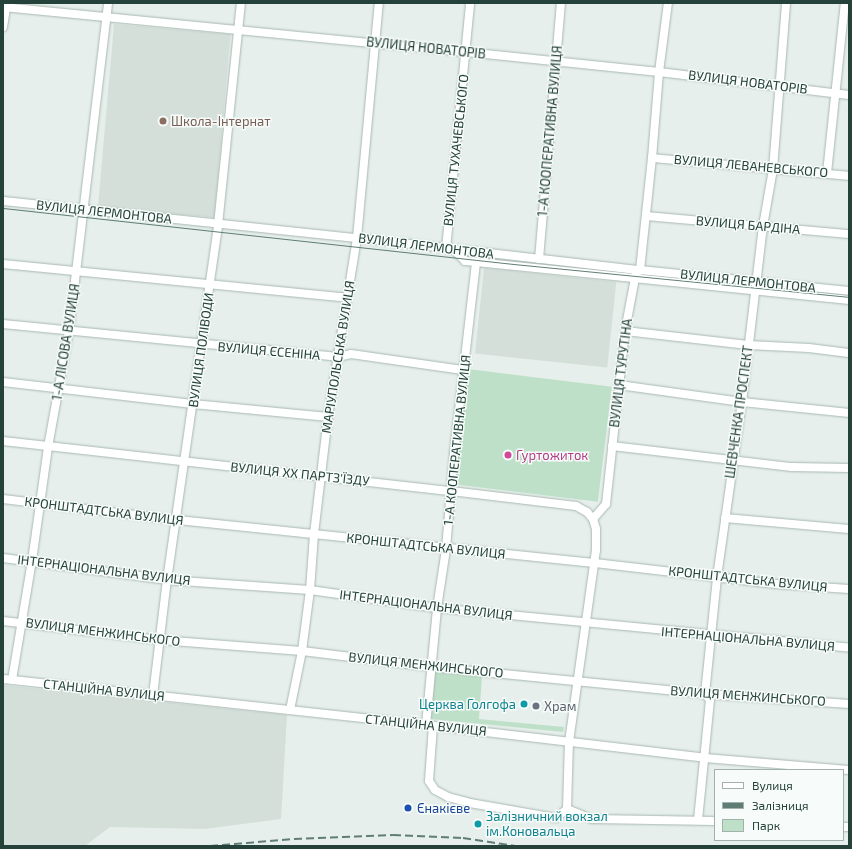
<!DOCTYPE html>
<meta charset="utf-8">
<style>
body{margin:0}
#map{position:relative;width:852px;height:849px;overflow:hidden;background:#e6efeb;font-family:"Exo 2",sans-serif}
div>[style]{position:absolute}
.built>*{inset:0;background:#d4dfda;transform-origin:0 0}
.green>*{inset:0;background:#bfe0c8;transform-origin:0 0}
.roads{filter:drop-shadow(0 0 1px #a8b8b2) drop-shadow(0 0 1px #a8b8b2)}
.minor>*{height:8px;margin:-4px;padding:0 4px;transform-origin:4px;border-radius:4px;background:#fff}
.tram>*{height:1px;margin:-0.5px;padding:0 0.5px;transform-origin:0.5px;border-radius:0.5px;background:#5f7d75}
.rail>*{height:2px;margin-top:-1px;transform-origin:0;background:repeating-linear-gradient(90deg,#5f7d75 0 8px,transparent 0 12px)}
.dots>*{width:11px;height:11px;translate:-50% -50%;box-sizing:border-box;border:2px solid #f7fbf9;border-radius:50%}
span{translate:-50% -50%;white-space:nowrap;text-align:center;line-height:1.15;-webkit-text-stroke:3px #f7fbf9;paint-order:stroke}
.street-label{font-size:13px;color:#24423a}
.education-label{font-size:13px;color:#785e54}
.left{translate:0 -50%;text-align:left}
.hotel-label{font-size:13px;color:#b23c85}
.culture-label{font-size:13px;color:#0d838f}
.right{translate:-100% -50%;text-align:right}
.worship-label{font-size:13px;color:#5b616d}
.transit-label{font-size:13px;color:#164399}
.frame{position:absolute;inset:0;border:4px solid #24423a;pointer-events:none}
.legend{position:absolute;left:714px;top:769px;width:130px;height:72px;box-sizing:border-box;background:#f7fbf9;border:1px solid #a3b1ad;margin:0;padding:5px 7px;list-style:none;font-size:12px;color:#24423a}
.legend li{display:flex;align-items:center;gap:8px;height:20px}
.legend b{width:20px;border:1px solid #a3b1ad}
</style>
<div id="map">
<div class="built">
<div style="left:114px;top:24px;width:117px;height:184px;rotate:5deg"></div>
<div style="left:484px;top:268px;width:133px;height:86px;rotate:6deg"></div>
<div style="clip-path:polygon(3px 685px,287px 715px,281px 819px,205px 829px,110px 827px,85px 846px,3px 846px)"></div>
</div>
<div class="green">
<div style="left:468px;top:369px;width:145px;height:116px;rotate:7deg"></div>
<div style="clip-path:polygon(435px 671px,482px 676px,479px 719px,564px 727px,563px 732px,431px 719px)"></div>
</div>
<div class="roads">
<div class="minor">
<div style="left:3px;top:7px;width:465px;rotate:5.6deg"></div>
<div style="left:466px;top:52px;width:194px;rotate:5.9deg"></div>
<div style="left:659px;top:72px;width:191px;rotate:6.9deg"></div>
<div style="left:3px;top:27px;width:24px;rotate:-81deg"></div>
<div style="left:652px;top:158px;width:198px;rotate:5.2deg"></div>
<div style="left:827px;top:173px;width:171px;rotate:-84deg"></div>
<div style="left:3px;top:201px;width:356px;rotate:6deg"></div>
<div style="left:357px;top:238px;width:285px;rotate:6.5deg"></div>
<div style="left:640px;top:270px;width:210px;rotate:5.7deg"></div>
<div style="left:646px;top:216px;width:204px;rotate:5.1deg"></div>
<div style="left:446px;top:249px;width:247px;rotate:-84.4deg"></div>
<div style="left:539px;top:259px;width:257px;rotate:-85.1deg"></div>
<div style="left:476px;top:262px;width:375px;rotate:5.8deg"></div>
<div style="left:3px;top:264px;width:346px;rotate:5.6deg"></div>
<div style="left:3px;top:324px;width:337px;rotate:5.6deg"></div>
<div style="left:338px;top:357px;width:13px;rotate:-13deg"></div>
<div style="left:351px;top:354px;width:113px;rotate:8.1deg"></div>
<div style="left:625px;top:331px;width:124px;rotate:6.5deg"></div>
<div style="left:748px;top:345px;width:61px;rotate:2.8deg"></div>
<div style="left:809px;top:348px;width:40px;rotate:7.1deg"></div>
<div style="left:3px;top:382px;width:191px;rotate:6.6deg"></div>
<div style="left:193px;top:404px;width:136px;rotate:5.5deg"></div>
<div style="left:619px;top:385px;width:124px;rotate:7.9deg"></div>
<div style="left:742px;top:402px;width:108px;rotate:5.9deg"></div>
<div style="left:3px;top:441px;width:451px;rotate:6.4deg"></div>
<div style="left:451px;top:491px;width:126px;rotate:6.8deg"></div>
<div style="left:576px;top:506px;width:13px;rotate:29deg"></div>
<div style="left:587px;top:512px;width:9px;rotate:49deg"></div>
<div style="left:593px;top:519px;width:10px;rotate:73deg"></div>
<div style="left:596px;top:529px;width:21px;rotate:90deg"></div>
<div style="left:596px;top:550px;width:193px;rotate:98deg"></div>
<div style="left:569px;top:741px;width:68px;rotate:91.7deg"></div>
<div style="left:612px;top:446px;width:181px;rotate:6.7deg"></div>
<div style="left:792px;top:467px;width:57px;rotate:1deg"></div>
<div style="left:3px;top:499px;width:175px;rotate:6.9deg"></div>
<div style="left:177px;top:520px;width:420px;rotate:5.9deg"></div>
<div style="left:595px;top:563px;width:182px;rotate:6.6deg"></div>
<div style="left:776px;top:584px;width:73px;rotate:3.9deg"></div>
<div style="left:725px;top:518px;width:124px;rotate:5.1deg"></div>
<div style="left:593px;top:519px;width:20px;rotate:-49deg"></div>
<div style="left:606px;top:504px;width:174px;rotate:-83.7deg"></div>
<div style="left:625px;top:331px;width:59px;rotate:-79.3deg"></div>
<div style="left:636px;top:273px;width:5px;rotate:-37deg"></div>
<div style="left:640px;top:270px;width:113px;rotate:-83.9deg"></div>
<div style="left:652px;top:158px;width:86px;rotate:-85.3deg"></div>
<div style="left:659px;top:72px;width:70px;rotate:-82.6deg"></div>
<div style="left:3px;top:558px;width:165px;rotate:7.6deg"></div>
<div style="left:167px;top:580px;width:143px;rotate:4deg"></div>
<div style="left:310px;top:590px;width:128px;rotate:8.1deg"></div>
<div style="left:437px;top:608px;width:414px;rotate:5.5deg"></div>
<div style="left:3px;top:621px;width:158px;rotate:6.9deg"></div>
<div style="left:160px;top:640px;width:142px;rotate:4.4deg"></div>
<div style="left:302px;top:651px;width:131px;rotate:7deg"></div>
<div style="left:432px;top:667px;width:274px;rotate:5.6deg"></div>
<div style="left:705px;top:694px;width:144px;rotate:4deg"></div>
<div style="left:3px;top:679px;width:425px;rotate:6.2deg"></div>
<div style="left:426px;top:725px;width:281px;rotate:6.7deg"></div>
<div style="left:705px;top:758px;width:144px;rotate:4.8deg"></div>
<div style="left:12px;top:680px;width:121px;rotate:-80.5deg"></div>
<div style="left:32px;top:561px;width:115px;rotate:-82deg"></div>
<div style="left:48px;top:447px;width:118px;rotate:-79.7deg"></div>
<div style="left:69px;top:331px;width:330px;rotate:-83.2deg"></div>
<div style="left:153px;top:695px;width:116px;rotate:-83.1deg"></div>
<div style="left:167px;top:580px;width:359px;rotate:-81.8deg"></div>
<div style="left:218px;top:225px;width:223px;rotate:-84.1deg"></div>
<div style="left:290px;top:710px;width:60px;rotate:-78.5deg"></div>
<div style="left:302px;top:651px;width:62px;rotate:-82.5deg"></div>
<div style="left:310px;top:590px;width:56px;rotate:-85.9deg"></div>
<div style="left:314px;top:534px;width:118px;rotate:-83.2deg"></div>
<div style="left:328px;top:417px;width:181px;rotate:-80.8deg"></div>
<div style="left:357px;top:238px;width:236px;rotate:-84.7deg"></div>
<div style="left:426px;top:725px;width:118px;rotate:-84.6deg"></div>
<div style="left:437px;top:608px;width:60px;rotate:-81.3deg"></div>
<div style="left:446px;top:549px;width:96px;rotate:-85.2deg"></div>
<div style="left:454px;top:453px;width:192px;rotate:-83.4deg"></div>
<div style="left:476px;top:262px;width:11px;rotate:-175deg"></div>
<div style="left:465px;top:261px;width:16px;rotate:-135deg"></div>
<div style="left:433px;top:726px;width:55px;rotate:94.2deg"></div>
<div style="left:429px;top:781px;width:11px;rotate:56deg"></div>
<div style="left:435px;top:790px;width:15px;rotate:28deg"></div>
<div style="left:448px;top:797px;width:23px;rotate:15deg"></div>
<div style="left:470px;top:803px;width:87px;rotate:9.9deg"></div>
<div style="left:556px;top:818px;width:14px;rotate:-39deg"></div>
<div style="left:567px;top:809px;width:27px;rotate:22deg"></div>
<div style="left:592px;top:819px;width:123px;rotate:0.9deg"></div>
<div style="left:698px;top:820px;width:121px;rotate:-84.3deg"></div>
<div style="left:710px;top:700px;width:8px;rotate:-130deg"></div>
<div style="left:705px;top:694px;width:118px;rotate:-84.1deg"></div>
<div style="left:717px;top:577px;width:177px;rotate:-81.9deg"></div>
<div style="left:742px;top:402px;width:177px;rotate:-83.2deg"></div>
<div style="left:763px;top:226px;width:58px;rotate:-80deg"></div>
<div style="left:773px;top:169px;width:167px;rotate:-85.5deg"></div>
<div style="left:843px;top:827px;width:6px"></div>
</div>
</div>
<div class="tram">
<div style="left:3px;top:208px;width:514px;rotate:6.25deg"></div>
<div style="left:514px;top:264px;width:337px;rotate:5.6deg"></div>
</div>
<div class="rail">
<div style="left:210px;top:846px;width:84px;rotate:-4.8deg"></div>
<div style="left:294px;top:839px;width:99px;rotate:-2.3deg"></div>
<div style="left:393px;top:835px;width:70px;rotate:2.5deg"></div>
<div style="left:463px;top:838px;width:53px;rotate:8.7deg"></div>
</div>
<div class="dots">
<div style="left:163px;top:121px;background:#8d6e63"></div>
<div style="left:508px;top:455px;background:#d1479c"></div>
<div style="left:524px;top:704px;background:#0f9aa8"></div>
<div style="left:536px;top:706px;background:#6b7280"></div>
<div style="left:408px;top:808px;background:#1a4fb4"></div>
<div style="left:478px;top:824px;background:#0f9aa8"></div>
</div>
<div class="street-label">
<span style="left:426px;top:48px;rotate:6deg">ВУЛИЦЯ НОВАТОРІВ</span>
<span style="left:748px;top:82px;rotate:7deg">ВУЛИЦЯ НОВАТОРІВ</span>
<span style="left:550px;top:131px;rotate:-85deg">1-А КООПЕРАТИВНА ВУЛИЦЯ</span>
<span style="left:456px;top:150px;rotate:-84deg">ВУЛИЦЯ ТУХАЧЕВСЬКОГО</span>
<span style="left:751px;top:166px;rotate:5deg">ВУЛИЦЯ ЛЕВАНЕВСЬКОГО</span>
<span style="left:104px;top:212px;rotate:6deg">ВУЛИЦЯ ЛЕРМОНТОВА</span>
<span style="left:748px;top:225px;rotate:5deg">ВУЛИЦЯ БАРДІНА</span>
<span style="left:426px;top:246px;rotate:7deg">ВУЛИЦЯ ЛЕРМОНТОВА</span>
<span style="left:748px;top:281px;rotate:6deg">ВУЛИЦЯ ЛЕРМОНТОВА</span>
<span style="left:66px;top:342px;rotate:-81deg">1-А ЛІСОВА ВУЛИЦЯ</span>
<span style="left:201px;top:350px;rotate:-82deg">ВУЛИЦЯ ПОЛІВОДИ</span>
<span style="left:269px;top:351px;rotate:5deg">ВУЛИЦЯ ЄСЕНІНА</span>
<span style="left:338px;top:357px;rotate:-81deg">МАРІУПОЛЬСЬКА ВУЛИЦЯ</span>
<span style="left:621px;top:373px;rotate:-83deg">ВУЛИЦЯ ТУРУТІНА</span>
<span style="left:739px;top:412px;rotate:-82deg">ШЕВЧЕНКА ПРОСПЕКТ</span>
<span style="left:457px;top:440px;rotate:-84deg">1-А КООПЕРАТИВНА ВУЛИЦЯ</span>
<span style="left:300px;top:474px;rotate:6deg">ВУЛИЦЯ XX ПАРТЗ'ЇЗДУ</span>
<span style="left:104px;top:511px;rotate:7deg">КРОНШТАДТСЬКА ВУЛИЦЯ</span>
<span style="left:426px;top:546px;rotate:6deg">КРОНШТАДТСЬКА ВУЛИЦЯ</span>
<span style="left:104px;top:570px;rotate:7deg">ІНТЕРНАЦІОНАЛЬНА ВУЛИЦЯ</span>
<span style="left:748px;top:579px;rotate:6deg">КРОНШТАДТСЬКА ВУЛИЦЯ</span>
<span style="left:426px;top:605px;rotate:7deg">ІНТЕРНАЦІОНАЛЬНА ВУЛИЦЯ</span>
<span style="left:103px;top:632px;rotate:7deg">ВУЛИЦЯ МЕНЖИНСЬКОГО</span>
<span style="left:748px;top:639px;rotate:5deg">ІНТЕРНАЦІОНАЛЬНА ВУЛИЦЯ</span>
<span style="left:426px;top:665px;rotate:6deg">ВУЛИЦЯ МЕНЖИНСЬКОГО</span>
<span style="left:104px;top:690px;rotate:6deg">СТАНЦІЙНА ВУЛИЦЯ</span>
<span style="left:748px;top:696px;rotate:4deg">ВУЛИЦЯ МЕНЖИНСЬКОГО</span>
<span style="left:426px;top:725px;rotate:6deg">СТАНЦІЙНА ВУЛИЦЯ</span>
</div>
<div class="education-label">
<span class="left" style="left:171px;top:121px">Школа-Інтернат</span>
</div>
<div class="hotel-label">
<span class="left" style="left:516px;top:455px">Гуртожиток</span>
</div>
<div class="culture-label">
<span class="right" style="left:516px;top:704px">Церква Голгофа</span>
<span class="left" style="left:486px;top:824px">Залізничний вокзал<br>ім.Коновальца</span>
</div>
<div class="worship-label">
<span class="left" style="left:544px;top:706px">Храм</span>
</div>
<div class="transit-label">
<span class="left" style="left:417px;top:808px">Єнакієве</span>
</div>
<div class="frame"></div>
<ul class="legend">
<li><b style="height:5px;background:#fff"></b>Вулиця</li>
<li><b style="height:5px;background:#5f7d75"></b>Залізниця</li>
<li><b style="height:11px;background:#bfe0c8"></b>Парк</li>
</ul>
</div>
